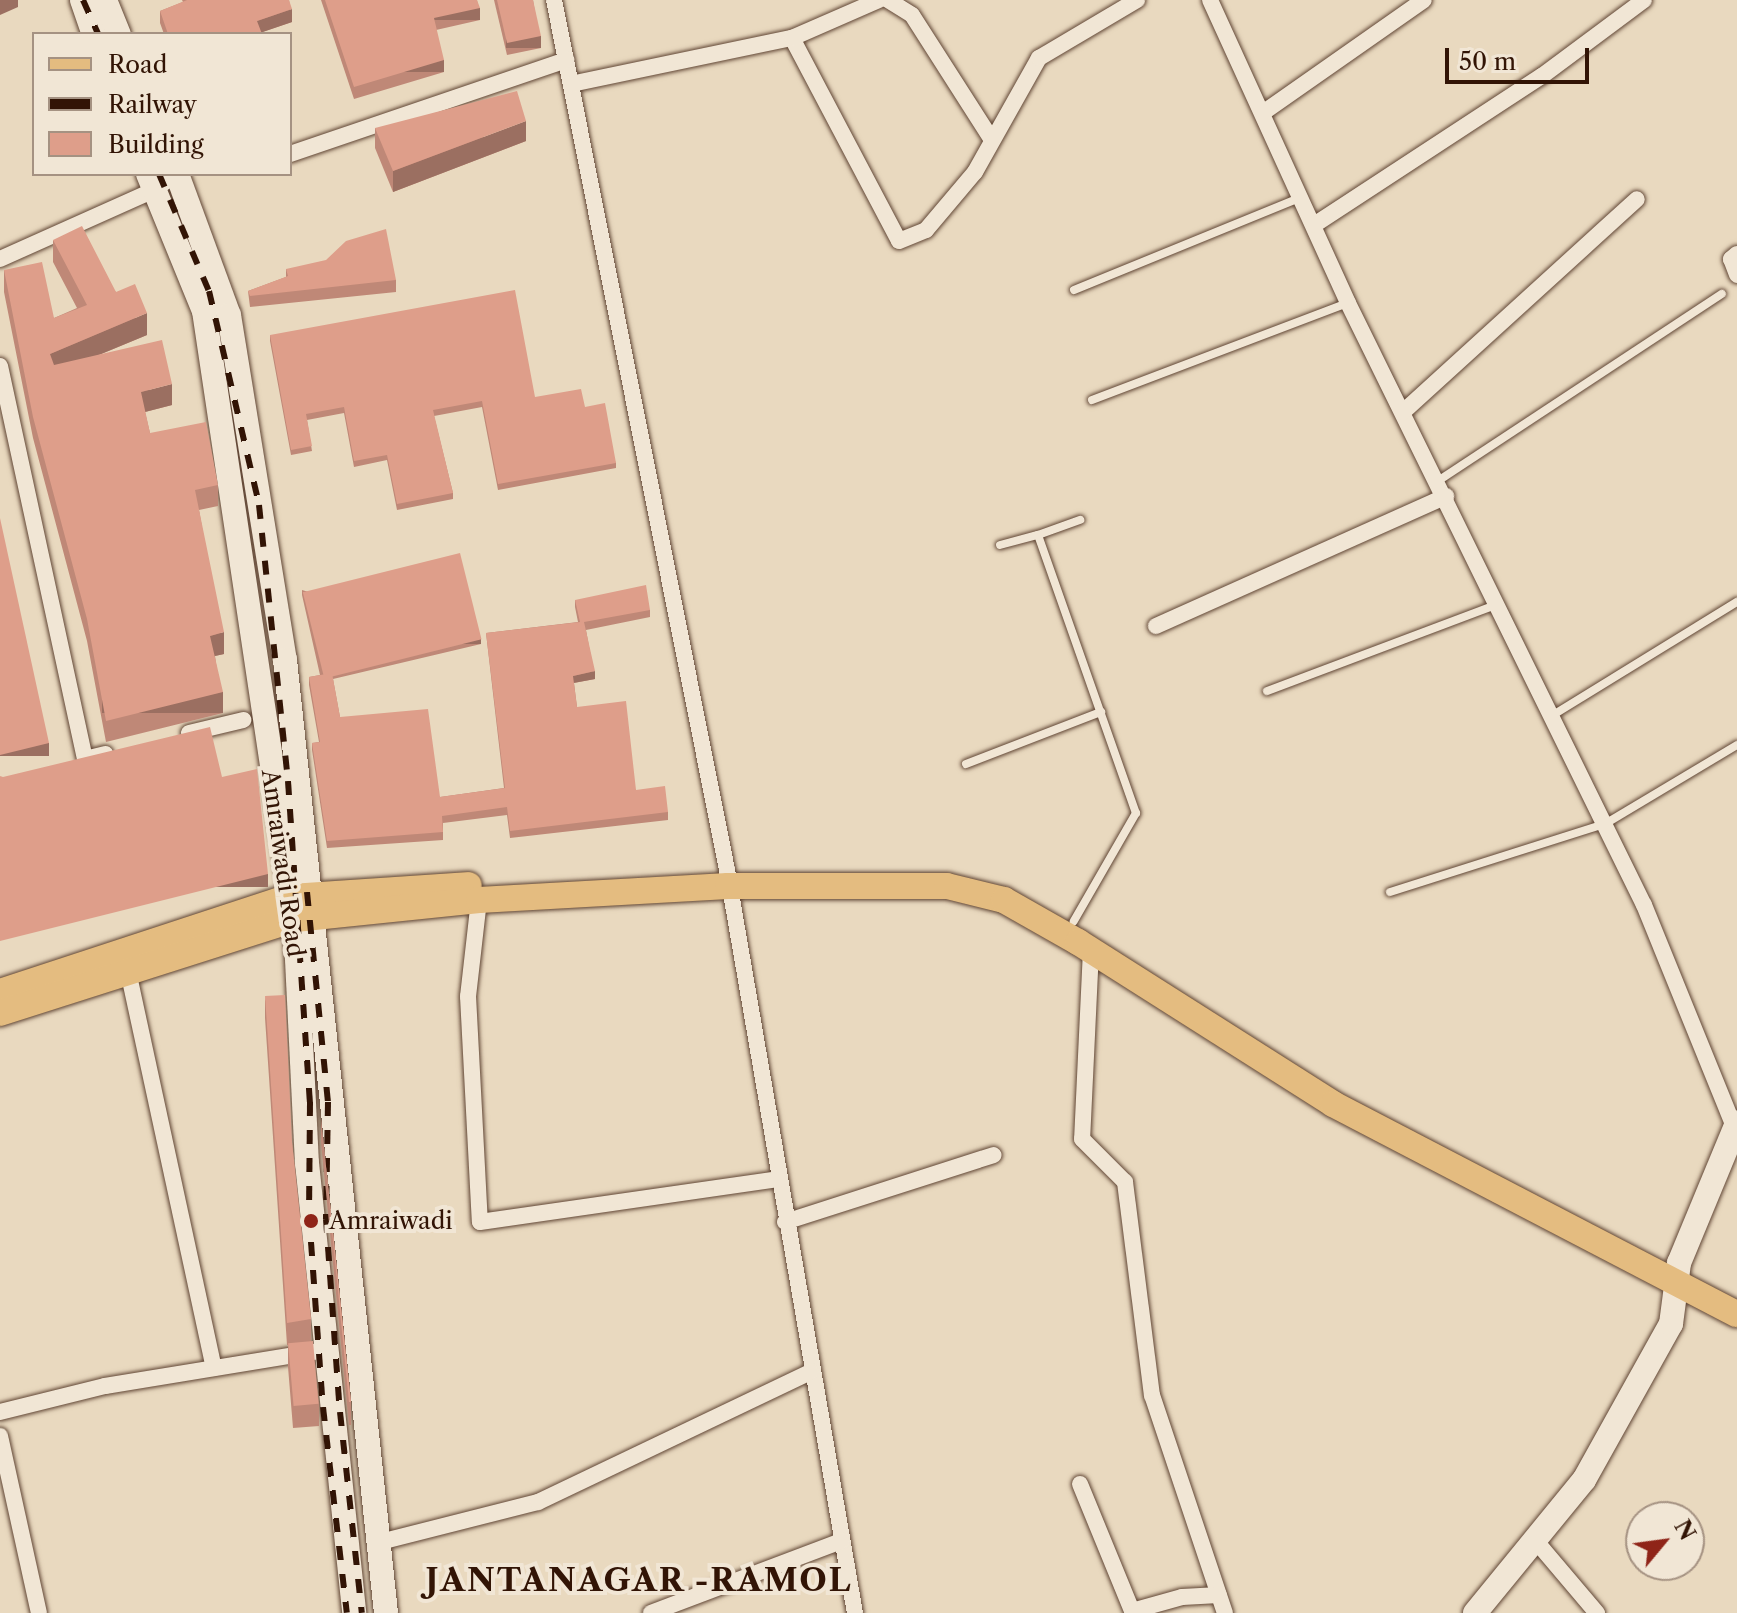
<!DOCTYPE html>
<style>
body{margin:0}
#map{position:relative;width:1737px;height:1613px;overflow:hidden;background:#e9d9bf;font-family:"Libre Caslon Text",serif}
div>[style]{position:absolute}
.roads{filter:drop-shadow(0 0 2px #604534) drop-shadow(0 0 2px #604534)}
.lane>*{height:8px;margin:-4px;padding:0 4px;transform-origin:4px;border-radius:4px;background:#f1e6d5}
.street>*{height:16px;margin:-8px;padding:0 8px;transform-origin:8px;border-radius:8px;background:#f1e6d5}
.secondary>*{height:24px;margin:-12px;padding:0 12px;transform-origin:12px;border-radius:12px;background:#f1e6d5}
.primary>*{height:26px;margin:-13px;padding:0 13px;transform-origin:13px;border-radius:13px;background:#e4bc80}
.rail>*{height:6px;margin-top:-3px;transform-origin:0;background:repeating-linear-gradient(90deg,#321405 0 14px,transparent 0 28px)}
.wall>*{inset:0;background:#bf8877}
.shaded-wall>*{inset:0;background:#9b6f61;transform-origin:0 0}
.building>*{inset:0;background:#de9e8a;transform-origin:0 0}
.dots>*{width:22px;height:22px;translate:-50% -50%;box-sizing:border-box;border:4px solid #f1e6d5;border-radius:50%}
span{translate:-50% -50%;white-space:nowrap;text-align:center;line-height:1.15;-webkit-text-stroke:8px #f1e6d5;paint-order:stroke}
.street-label{font-size:24px;color:#321405}
.poi-label{font-size:24px;color:#321405}
.left{translate:0 -50%;text-align:left}
.district-label{font-size:32px;color:#321405;font-weight:700;letter-spacing:2px}
.legend{position:absolute;left:32px;top:32px;width:260px;height:144px;box-sizing:border-box;background:#f1e6d5;border:2px solid #a59282;margin:0;padding:10px 14px;list-style:none;font-size:24px;color:#321405}
.legend li{display:flex;align-items:center;gap:16px;height:40px}
.legend b{width:40px;border:2px solid #a59282}
.north{position:absolute;left:1625px;top:1501px;width:80px;height:80px;box-sizing:border-box;background:#f1e6d5;border:2px solid #a59282;border-radius:50%;rotate:61deg;font-size:22px;font-weight:700;line-height:32px;text-align:center;color:#321405}
.north::after{content:'';display:block;margin:auto;width:28px;height:36px;background:#8f2418;clip-path:polygon(50% 0,100% 100%,50% 72%,0 100%)}
.scale{position:absolute;left:1445px;top:48px;width:144px;height:36px;box-sizing:border-box;border:4px solid #321405;border-top:0;padding-left:10px;font-size:24px;line-height:28px;white-space:nowrap;color:#321405;-webkit-text-stroke:6px #f1e6d5;paint-order:stroke}
</style>
<div id="map">
<div class="roads">
<div class="lane">
<div style="left:1074px;top:290px;width:246px;rotate:-22.2deg"></div>
<div style="left:1092px;top:400px;width:274px;rotate:-20.8deg"></div>
<div style="left:1438px;top:481px;width:340px;rotate:-33.4deg"></div>
<div style="left:1038px;top:535px;width:45px;rotate:-19.7deg"></div>
<div style="left:1000px;top:545px;width:39px;rotate:-15deg"></div>
<div style="left:1038px;top:535px;width:295px;rotate:70.6deg"></div>
<div style="left:1136px;top:813px;width:125px;rotate:119.9deg"></div>
<div style="left:1267px;top:691px;width:248px;rotate:-20.6deg"></div>
<div style="left:1553px;top:715px;width:216px;rotate:-31.6deg"></div>
<div style="left:966px;top:764px;width:145px;rotate:-21.1deg"></div>
<div style="left:1390px;top:892px;width:225px;rotate:-17.6deg"></div>
<div style="left:1605px;top:824px;width:154px;rotate:-30.9deg"></div>
</div>
<div class="street">
<div style="left:554px;top:0;width:887px;rotate:78.75deg"></div>
<div style="left:727px;top:870px;width:754px;rotate:80.23deg"></div>
<div style="left:888px;top:0;width:28px;rotate:32deg"></div>
<div style="left:912px;top:15px;width:148px;rotate:57.4deg"></div>
<div style="left:1210px;top:0;width:333px;rotate:65.5deg"></div>
<div style="left:1348px;top:303px;width:671px;rotate:63.82deg"></div>
<div style="left:1644px;top:905px;width:242px;rotate:67.9deg"></div>
<div style="left:792px;top:38px;width:229px;rotate:62.2deg"></div>
<div style="left:899px;top:241px;width:29px;rotate:-22deg"></div>
<div style="left:926px;top:230px;width:76px;rotate:-49.8deg"></div>
<div style="left:975px;top:172px;width:131px;rotate:-60.7deg"></div>
<div style="left:1039px;top:58px;width:114px;rotate:-30.6deg"></div>
<div style="left:571px;top:84px;width:226px;rotate:-11.8deg"></div>
<div style="left:792px;top:38px;width:95px;rotate:-23.6deg"></div>
<div style="left:1264px;top:112px;width:195px;rotate:-35deg"></div>
<div style="left:290px;top:154px;width:292px;rotate:-18.8deg"></div>
<div style="left:1314px;top:225px;width:272px;rotate:-33.2deg"></div>
<div style="left:1542px;top:76px;width:127px;rotate:-36.7deg"></div>
<div style="left:1737px;top:254px;width:8px;rotate:140deg"></div>
<div style="left:1731px;top:259px;width:17px;rotate:69deg"></div>
<div style="left:0;top:259px;width:169px;rotate:-24.1deg"></div>
<div style="left:154px;top:190px;width:27px;rotate:-36deg"></div>
<div style="left:0;top:366px;width:402px;rotate:77.8deg"></div>
<div style="left:85px;top:759px;width:21px;rotate:-14deg"></div>
<div style="left:1403px;top:412px;width:316px;rotate:-42.3deg"></div>
<div style="left:1156px;top:626px;width:318px;rotate:-24.1deg"></div>
<div style="left:189px;top:733px;width:56px;rotate:-13.5deg"></div>
<div style="left:479px;top:900px;width:97px;rotate:96.5deg"></div>
<div style="left:468px;top:996px;width:226px;rotate:87deg"></div>
<div style="left:480px;top:1222px;width:301px;rotate:-8.2deg"></div>
<div style="left:1091px;top:950px;width:189px;rotate:92.7deg"></div>
<div style="left:1082px;top:1139px;width:61px;rotate:45deg"></div>
<div style="left:1125px;top:1182px;width:215px;rotate:82.8deg"></div>
<div style="left:1152px;top:1395px;width:230px;rotate:71.5deg"></div>
<div style="left:128px;top:971px;width:406px;rotate:77.8deg"></div>
<div style="left:785px;top:1222px;width:219px;rotate:-17.8deg"></div>
<div style="left:0;top:1412px;width:108px;rotate:-13.9deg"></div>
<div style="left:105px;top:1386px;width:224px;rotate:-9.3deg"></div>
<div style="left:0;top:1436px;width:181px;rotate:77.6deg"></div>
<div style="left:1080px;top:1484px;width:139px;rotate:67.7deg"></div>
<div style="left:1535px;top:1540px;width:96px;rotate:49.7deg"></div>
<div style="left:380px;top:1542px;width:163px;rotate:-14.2deg"></div>
<div style="left:538px;top:1502px;width:302px;rotate:-25.5deg"></div>
<div style="left:1132px;top:1611px;width:52px;rotate:-15.6deg"></div>
<div style="left:1182px;top:1597px;width:37px;rotate:-3deg"></div>
<div style="left:651px;top:1613px;width:204px;rotate:-20.7deg"></div>
</div>
<div class="secondary">
<div style="left:82px;top:0;width:36px;rotate:71deg"></div>
<div style="left:105px;top:0;width:37px;rotate:68deg"></div>
<div style="left:148px;top:174px;width:148px;rotate:67.8deg"></div>
<div style="left:204px;top:311px;width:615px;rotate:81.49deg"></div>
<div style="left:295px;top:919px;width:244px;rotate:87.2deg"></div>
<div style="left:307px;top:1163px;width:452px;rotate:84deg"></div>
<div style="left:177px;top:174px;width:150px;rotate:69.8deg"></div>
<div style="left:229px;top:315px;width:350px;rotate:80.8deg"></div>
<div style="left:285px;top:660px;width:958px;rotate:83.95deg"></div>
<div style="left:1475px;top:1613px;width:172px;rotate:-50.7deg"></div>
<div style="left:1584px;top:1480px;width:179px;rotate:-60.9deg"></div>
<div style="left:1671px;top:1324px;width:62px;rotate:-82.5deg"></div>
<div style="left:1679px;top:1263px;width:152px;rotate:-67.5deg"></div>
</div>
<div class="primary">
<div style="left:0;top:992px;width:304px;rotate:-18.2deg"></div>
<div style="left:289px;top:897px;width:180px;rotate:-3.8deg"></div>
<div style="left:0;top:1013px;width:310px;rotate:-17.7deg"></div>
<div style="left:295px;top:919px;width:185px;rotate:-5.9deg"></div>
<div style="left:479px;top:900px;width:249px;rotate:-3.2deg"></div>
<div style="left:728px;top:886px;width:219px"></div>
<div style="left:947px;top:886px;width:59px;rotate:13.8deg"></div>
<div style="left:1004px;top:900px;width:85px;rotate:29.6deg"></div>
<div style="left:1078px;top:942px;width:302px;rotate:32.4deg"></div>
<div style="left:1333px;top:1104px;width:455px;rotate:27.5deg"></div>
</div>
</div>
<div class="rail">
<div style="left:83px;top:0;width:37px;rotate:66deg"></div>
<div style="left:159px;top:174px;width:127px;rotate:66.9deg"></div>
<div style="left:209px;top:291px;width:220px;rotate:76.8deg"></div>
<div style="left:259px;top:505px;width:278px;rotate:84deg"></div>
<div style="left:288px;top:781px;width:322px;rotate:86.1deg"></div>
<div style="left:310px;top:1102px;width:112px;rotate:90.5deg"></div>
<div style="left:309px;top:1214px;width:194px;rotate:85.9deg"></div>
<div style="left:323px;top:1407px;width:207px;rotate:83.4deg"></div>
<div style="left:307px;top:892px;width:211px;rotate:84.3deg"></div>
<div style="left:328px;top:1102px;width:117px;rotate:91deg"></div>
<div style="left:326px;top:1219px;width:194px;rotate:85.9deg"></div>
<div style="left:340px;top:1412px;width:202px;rotate:83.8deg"></div>
</div>
<div class="wall">
<div style="clip-path:polygon(182px 0,289px 0,292px 22px,262px 32px,262px 34px,164px 34px,160px 23px,160px 11px,183px 2px)"></div>
<div style="clip-path:polygon(321px 0,477px 0,480px 20px,436px 30px,444px 72px,354px 99px)"></div>
<div style="clip-path:polygon(494px 0,533px 0,541px 48px,507px 55px)"></div>
<div style="clip-path:polygon(375px 128px,526px 141px,393px 192px,375px 148px)"></div>
<div style="clip-path:polygon(53px 240px,116px 292px,147px 335px,99px 355px,172px 405px,145px 412px,150px 433px,218px 485px,218px 506px,199px 510px,224px 654px,215px 656px,223px 713px,106px 742px,87px 641px,33px 438px,4px 292px,4px 270px,54px 318px,77px 308px,53px 262px)"></div>
<div style="clip-path:polygon(286px 269px,396px 280px,396px 292px,250px 307px,248px 291px,286px 277px)"></div>
<div style="clip-path:polygon(270px 335px,535px 397px,585px 407px,616px 463px,616px 468px,498px 490px,482px 407px,434px 416px,453px 493px,453px 499px,397px 510px,387px 460px,354px 467px,344px 413px,307px 420px,312px 451px,291px 455px,270px 341px)"></div>
<div style="clip-path:polygon(302px 590px,481px 644px,333px 679px,340px 717px,440px 797px,504px 788px,486px 633px,578px 622px,575px 607px,575px 600px,650px 610px,650px 617px,586px 630px,595px 679px,574px 683px,577px 707px,636px 790px,668px 812px,668px 820px,510px 838px,507px 815px,443px 823px,443px 840px,327px 848px,312px 750px,312px 743px,319px 742px,309px 685px,309px 677px,320px 675px,302px 595px)"></div>
<div style="clip-path:polygon(265px 996px,292px 1142px,311px 1319px,311px 1341px,319px 1404px,319px 1426px,293px 1428px,288px 1367px,288px 1345px,287px 1345px,265px 1018px)"></div>
<div style="clip-path:polygon(321px 1119px,351px 1402px,351px 1425px,349px 1425px,321px 1142px)"></div>
</div>
<div class="shaded-wall">
<div style="clip-path:polygon(0 0,18px 0,18px 7px,0 15px)"></div>
<div style="left:480px;top:8px;width:12px;height:47px;rotate:90deg"></div>
<div style="clip-path:polygon(292px 9px,292px 22px,257px 34px,257px 21px)"></div>
<div style="left:541px;top:36px;width:12px;height:35px;rotate:90deg"></div>
<div style="left:444px;top:60px;width:12px;height:94px;rotate:90deg"></div>
<div style="clip-path:polygon(526px 121px,526px 141px,393px 192px,393px 171px)"></div>
<div style="clip-path:polygon(147px 313px,147px 335px,50px 375px,50px 354px)"></div>
<div style="clip-path:polygon(172px 384px,172px 405px,141px 413px,141px 392px)"></div>
<div style="clip-path:polygon(224px 632px,224px 654px,210px 657px,210px 636px)"></div>
<div style="left:481px;top:639px;width:5px;height:163px;rotate:90deg"></div>
<div style="clip-path:polygon(595px 671px,595px 679px,573px 683px,573px 676px)"></div>
<div style="left:223px;top:692px;width:21px;height:121px;rotate:90deg"></div>
<div style="left:49px;top:743px;width:13px;height:50px;rotate:90deg"></div>
<div style="left:268px;top:874px;width:13px;height:276px;rotate:90deg"></div>
</div>
<div class="building">
<div style="clip-path:polygon(187px 0,289px 0,292px 9px,257px 21px,262px 34px,168px 34px,160px 11px)"></div>
<div style="clip-path:polygon(325px 0,477px 0,480px 8px,434px 18px,444px 60px,354px 87px)"></div>
<div style="clip-path:polygon(497px 0,533px 0,541px 36px,507px 43px)"></div>
<div style="clip-path:polygon(517px 91px,526px 121px,393px 171px,375px 128px)"></div>
<div style="clip-path:polygon(82px 226px,116px 292px,135px 284px,147px 313px,50px 354px,54px 365px,162px 340px,172px 384px,141px 392px,150px 433px,206px 422px,218px 485px,195px 490px,224px 632px,210px 636px,223px 692px,106px 721px,87px 619px,33px 417px,4px 270px,42px 262px,54px 318px,87px 305px,53px 240px)"></div>
<div style="clip-path:polygon(386px 229px,396px 280px,250px 296px,248px 291px,288px 276px,286px 269px,326px 260px,346px 241px)"></div>
<div style="clip-path:polygon(515px 290px,535px 397px,581px 389px,585px 407px,605px 403px,616px 463px,498px 484px,482px 401px,433px 410px,453px 493px,397px 504px,387px 455px,354px 461px,344px 407px,306px 414px,312px 446px,291px 450px,270px 335px)"></div>
<div style="clip-path:polygon(0 518px,49px 743px,0 755px)"></div>
<div style="left:460px;top:553px;width:89px;height:162px;rotate:76deg"></div>
<div style="clip-path:polygon(646px 585px,650px 610px,584px 622px,595px 671px,573px 676px,577px 707px,626px 701px,636px 790px,665px 786px,668px 812px,510px 831px,507px 807px,442px 816px,443px 832px,327px 841px,312px 743px,320px 742px,309px 677px,332px 673px,340px 717px,428px 709px,440px 797px,505px 788px,486px 633px,580px 622px,575px 600px)"></div>
<div style="clip-path:polygon(210px 727px,222px 777px,257px 769px,268px 874px,0 941px,0 776px,3px 777px)"></div>
<div style="clip-path:polygon(285px 995px,292px 1142px,311px 1319px,287px 1323px,265px 996px)"></div>
<div style="clip-path:polygon(321px 1119px,351px 1402px,349px 1402px)"></div>
<div style="left:313px;top:1341px;width:63px;height:25px;rotate:85deg"></div>
</div>
<div class="dots">
<div style="left:311px;top:1221px;background:#8f2418"></div>
</div>
<div class="street-label">
<span style="left:283px;top:863px;rotate:82deg">Amraiwadi Road</span>
</div>
<div class="poi-label">
<span class="left" style="left:329px;top:1221px">Amraiwadi</span>
</div>
<div class="district-label">
<span style="left:639px;top:1580px">JANTANAGAR -RAMOL</span>
</div>
<ul class="legend">
<li><b style="height:10px;background:#e4bc80"></b>Road</li>
<li><b style="height:10px;background:#321405"></b>Railway</li>
<li><b style="height:22px;background:#de9e8a"></b>Building</li>
</ul>
<div class="north">N</div>
<div class="scale">50 m</div>
</div>
